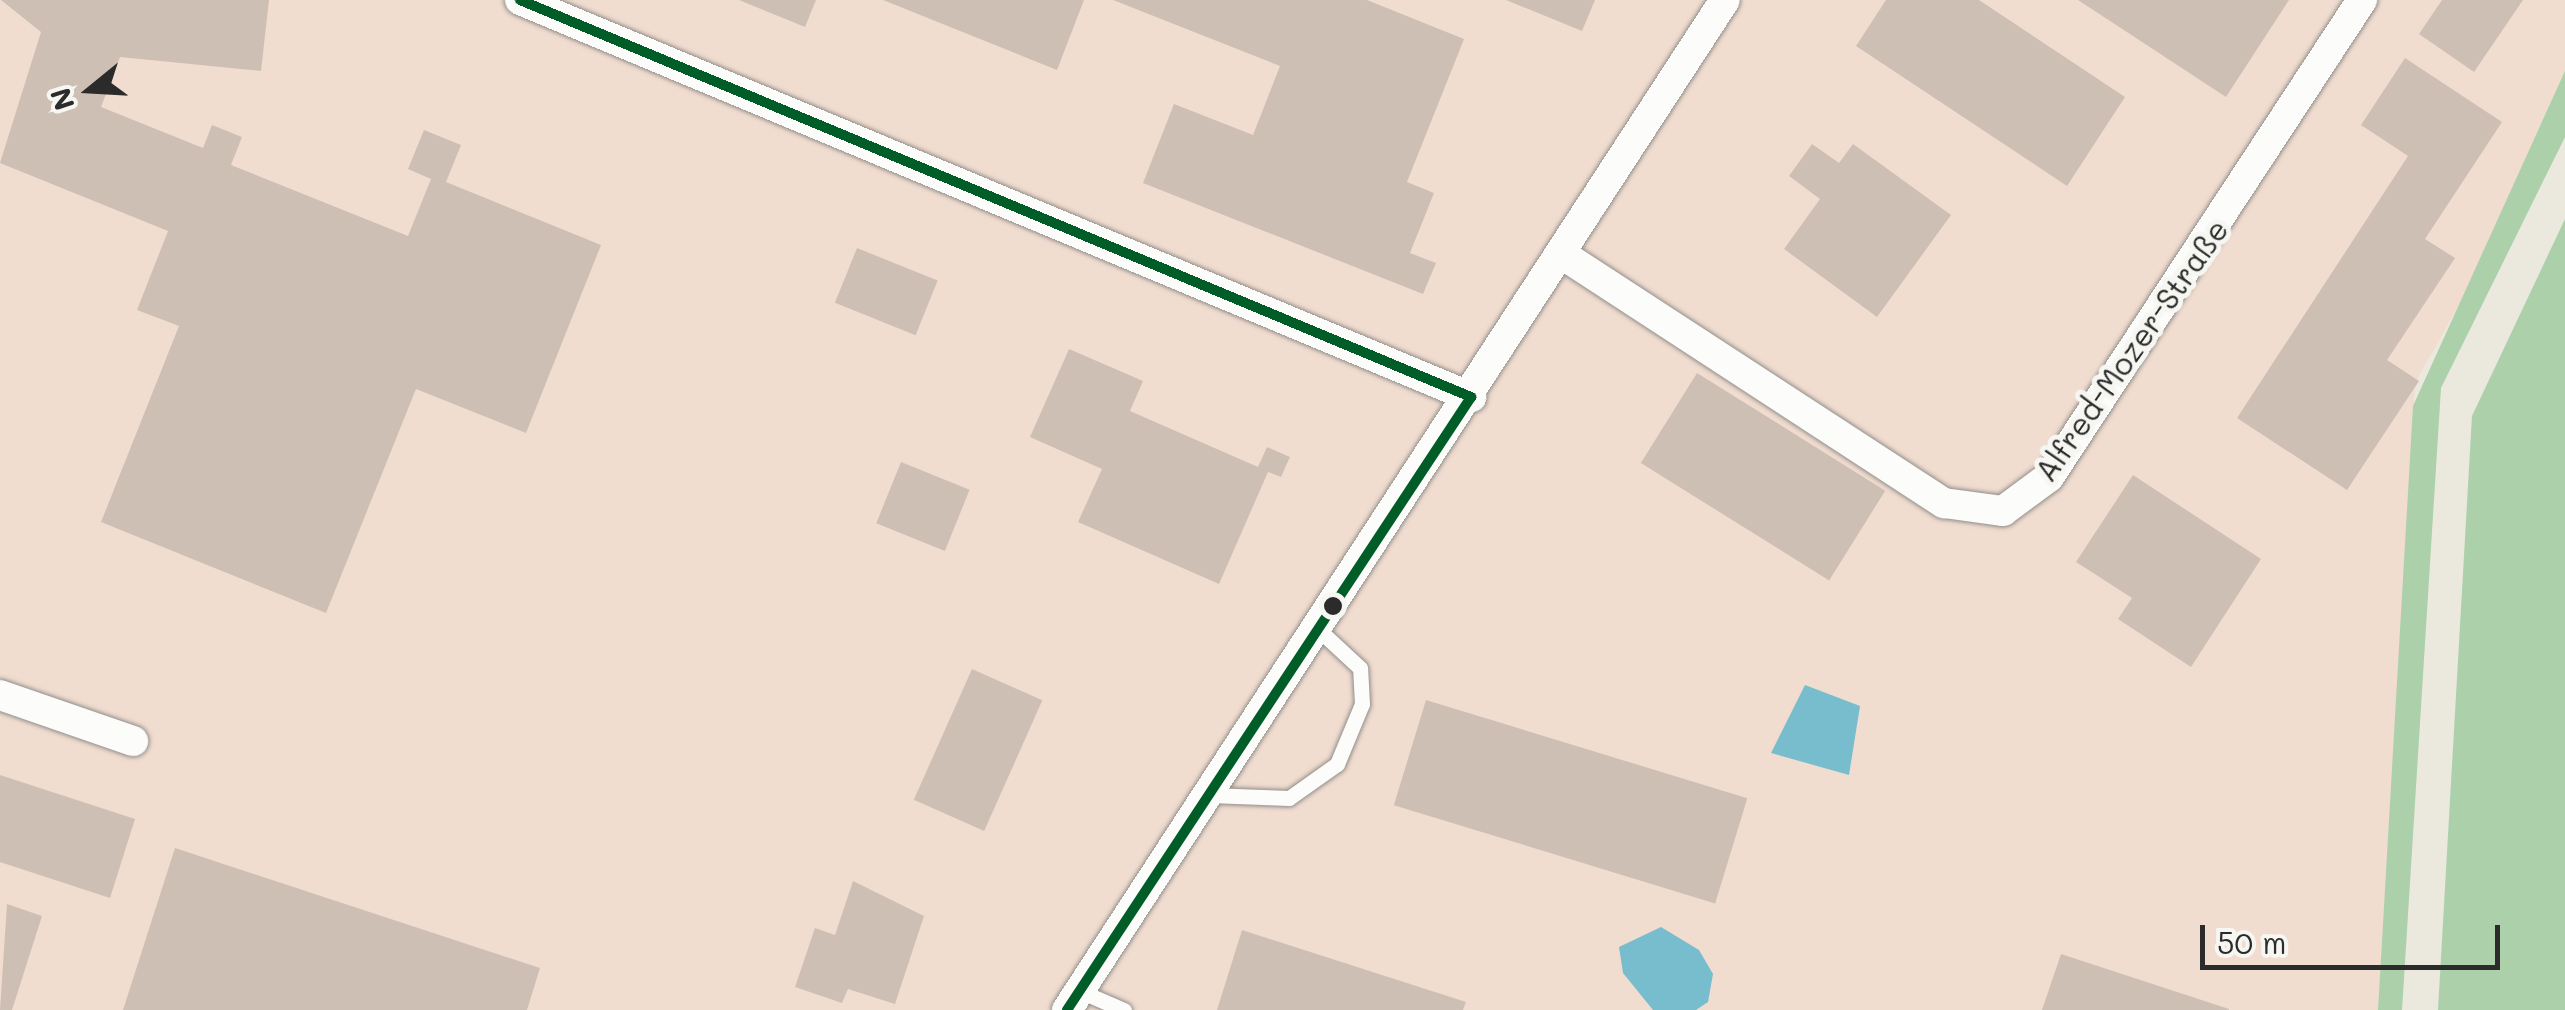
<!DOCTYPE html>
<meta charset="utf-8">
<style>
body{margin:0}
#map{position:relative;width:2565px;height:1010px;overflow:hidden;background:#ebe8de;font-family:Mali,sans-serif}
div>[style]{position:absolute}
.built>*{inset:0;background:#f1dcd0}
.forest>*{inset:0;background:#abd0aa}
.water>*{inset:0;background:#78bdcd}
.building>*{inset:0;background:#cebfb4;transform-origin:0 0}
.roads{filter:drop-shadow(0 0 2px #918f8a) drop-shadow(0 0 2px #918f8a)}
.lane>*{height:15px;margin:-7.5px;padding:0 7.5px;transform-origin:7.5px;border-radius:7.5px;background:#fcfcfa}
.street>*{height:30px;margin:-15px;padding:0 15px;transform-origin:15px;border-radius:15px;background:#fcfcfa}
.bus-1>*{height:10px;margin:-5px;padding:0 5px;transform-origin:5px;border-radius:5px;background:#005d28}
.dots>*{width:28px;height:28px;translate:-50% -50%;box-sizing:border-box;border:5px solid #f6f6f2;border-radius:50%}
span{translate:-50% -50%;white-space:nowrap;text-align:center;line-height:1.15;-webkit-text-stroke:10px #f6f6f2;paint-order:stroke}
.street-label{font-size:30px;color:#2b2b2b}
.north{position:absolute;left:40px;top:40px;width:100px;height:100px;-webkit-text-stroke:8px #f6f6f2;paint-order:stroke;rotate:252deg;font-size:28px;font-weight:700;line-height:40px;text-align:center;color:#2b2b2b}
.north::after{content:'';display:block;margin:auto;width:35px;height:45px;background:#2b2b2b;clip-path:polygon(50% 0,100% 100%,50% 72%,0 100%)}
.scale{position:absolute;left:2200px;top:925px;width:300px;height:45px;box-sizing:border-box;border:5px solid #2b2b2b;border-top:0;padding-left:12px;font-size:30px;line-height:35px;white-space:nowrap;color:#2b2b2b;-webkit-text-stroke:8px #f6f6f2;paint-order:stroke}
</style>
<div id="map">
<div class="built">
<div style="clip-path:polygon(0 0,2565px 0,2565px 117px,2415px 383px,2378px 1010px,0 1010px)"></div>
</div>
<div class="forest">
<div style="clip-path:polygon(2565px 71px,2565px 137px,2441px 388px,2402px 1010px,2378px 1010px,2413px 406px)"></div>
<div style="clip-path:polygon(2565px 219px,2565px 1010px,2438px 1010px,2472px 416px)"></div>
</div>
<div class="water">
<div style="clip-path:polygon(1805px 685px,1860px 706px,1849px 775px,1771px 753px)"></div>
<div style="clip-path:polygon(1661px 927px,1699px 950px,1713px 974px,1708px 1002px,1696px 1010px,1653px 1010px,1623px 973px,1619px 947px)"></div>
</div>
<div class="building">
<div style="clip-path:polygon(1px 0,269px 0,261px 71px,120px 57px,101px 107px,203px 148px,212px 125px,242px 137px,231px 165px,408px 236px,431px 179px,408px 169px,424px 130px,461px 145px,446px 182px,601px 245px,526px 433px,416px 389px,326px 613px,101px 522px,179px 326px,137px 310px,168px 231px,0 163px,41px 32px)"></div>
<div style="clip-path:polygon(739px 0,816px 0,805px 27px)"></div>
<div style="clip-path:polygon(883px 0,1084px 0,1057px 70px)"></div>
<div style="clip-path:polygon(1113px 0,1367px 0,1464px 39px,1407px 182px,1434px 193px,1410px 253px,1436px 263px,1423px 294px,1143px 183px,1174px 104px,1253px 135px,1280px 66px)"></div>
<div style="clip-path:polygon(1506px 0,1595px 0,1582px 31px)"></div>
<div style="clip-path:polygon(1886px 0,1979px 0,2125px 97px,2067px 186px,1856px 46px)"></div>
<div style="clip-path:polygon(2078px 0,2289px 0,2226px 97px)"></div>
<div style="clip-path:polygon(2442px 0,2523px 0,2474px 72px,2419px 34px)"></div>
<div style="clip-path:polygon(2405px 58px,2502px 122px,2425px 239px,2455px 258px,2387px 360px,2419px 381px,2347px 490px,2237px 418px,2408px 156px,2361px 125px)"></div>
<div style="clip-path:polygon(1812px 144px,1839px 163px,1853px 144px,1951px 215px,1877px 317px,1784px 249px,1820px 199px,1789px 176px)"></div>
<div style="left:857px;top:248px;width:87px;height:59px;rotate:22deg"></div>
<div style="clip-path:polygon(1069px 349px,1143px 381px,1130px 411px,1258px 467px,1267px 447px,1290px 457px,1281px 477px,1268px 472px,1219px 584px,1078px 522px,1102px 469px,1030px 437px)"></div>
<div style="left:1697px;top:373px;width:222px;height:106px;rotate:32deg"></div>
<div style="left:901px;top:462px;width:74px;height:66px;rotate:22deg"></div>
<div style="clip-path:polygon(2133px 475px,2261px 559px,2191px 667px,2118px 619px,2132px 598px,2076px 562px)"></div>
<div style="left:972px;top:669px;width:77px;height:143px;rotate:24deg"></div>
<div style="left:1426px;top:700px;width:336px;height:110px;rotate:17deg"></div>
<div style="clip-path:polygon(0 775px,135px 819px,110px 898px,0 862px)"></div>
<div style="clip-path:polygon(175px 848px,540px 968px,527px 1010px,123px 1010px)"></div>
<div style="clip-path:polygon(853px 881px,924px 916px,895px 1004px,848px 989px,842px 1003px,795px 987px,815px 928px,835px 935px)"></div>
<div style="clip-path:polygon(7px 904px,42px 916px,12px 1010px,0 1010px)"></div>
<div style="clip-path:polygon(1242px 930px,1466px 1002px,1463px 1010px,1217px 1010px)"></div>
<div style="clip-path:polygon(2061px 954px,2229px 1009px,2229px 1010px,2042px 1010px)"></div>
</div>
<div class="roads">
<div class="lane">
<div style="left:1209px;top:795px;width:80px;rotate:2.1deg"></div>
<div style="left:1289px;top:798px;width:59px;rotate:-35.3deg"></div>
<div style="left:1337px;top:764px;width:65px;rotate:-67.4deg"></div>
<div style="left:1362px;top:704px;width:36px;rotate:-93deg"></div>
<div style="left:1360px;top:668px;width:57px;rotate:-137.1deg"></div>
<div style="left:1080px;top:991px;width:48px;rotate:23.4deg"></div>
</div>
<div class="street">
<div style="left:520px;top:0;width:1031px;rotate:22.66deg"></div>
<div style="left:1563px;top:255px;width:455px;rotate:33.1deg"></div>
<div style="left:1944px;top:503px;width:60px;rotate:7.7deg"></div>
<div style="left:2003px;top:511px;width:57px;rotate:-36.5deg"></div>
<div style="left:2049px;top:477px;width:571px;rotate:-56.73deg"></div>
<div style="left:0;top:695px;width:141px;rotate:19.1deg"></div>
<div style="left:1067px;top:1010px;width:1205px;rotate:-56.92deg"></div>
</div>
</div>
<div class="bus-1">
<div style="left:520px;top:0;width:1031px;rotate:22.66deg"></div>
<div style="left:1067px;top:1010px;width:734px;rotate:-56.61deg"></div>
</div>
<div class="dots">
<div style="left:1333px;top:606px;background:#2b2b2b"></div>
</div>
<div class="street-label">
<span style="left:2131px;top:350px;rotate:-55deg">Alfred-Mozer-Straße</span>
</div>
<div class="north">N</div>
<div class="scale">50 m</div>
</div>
